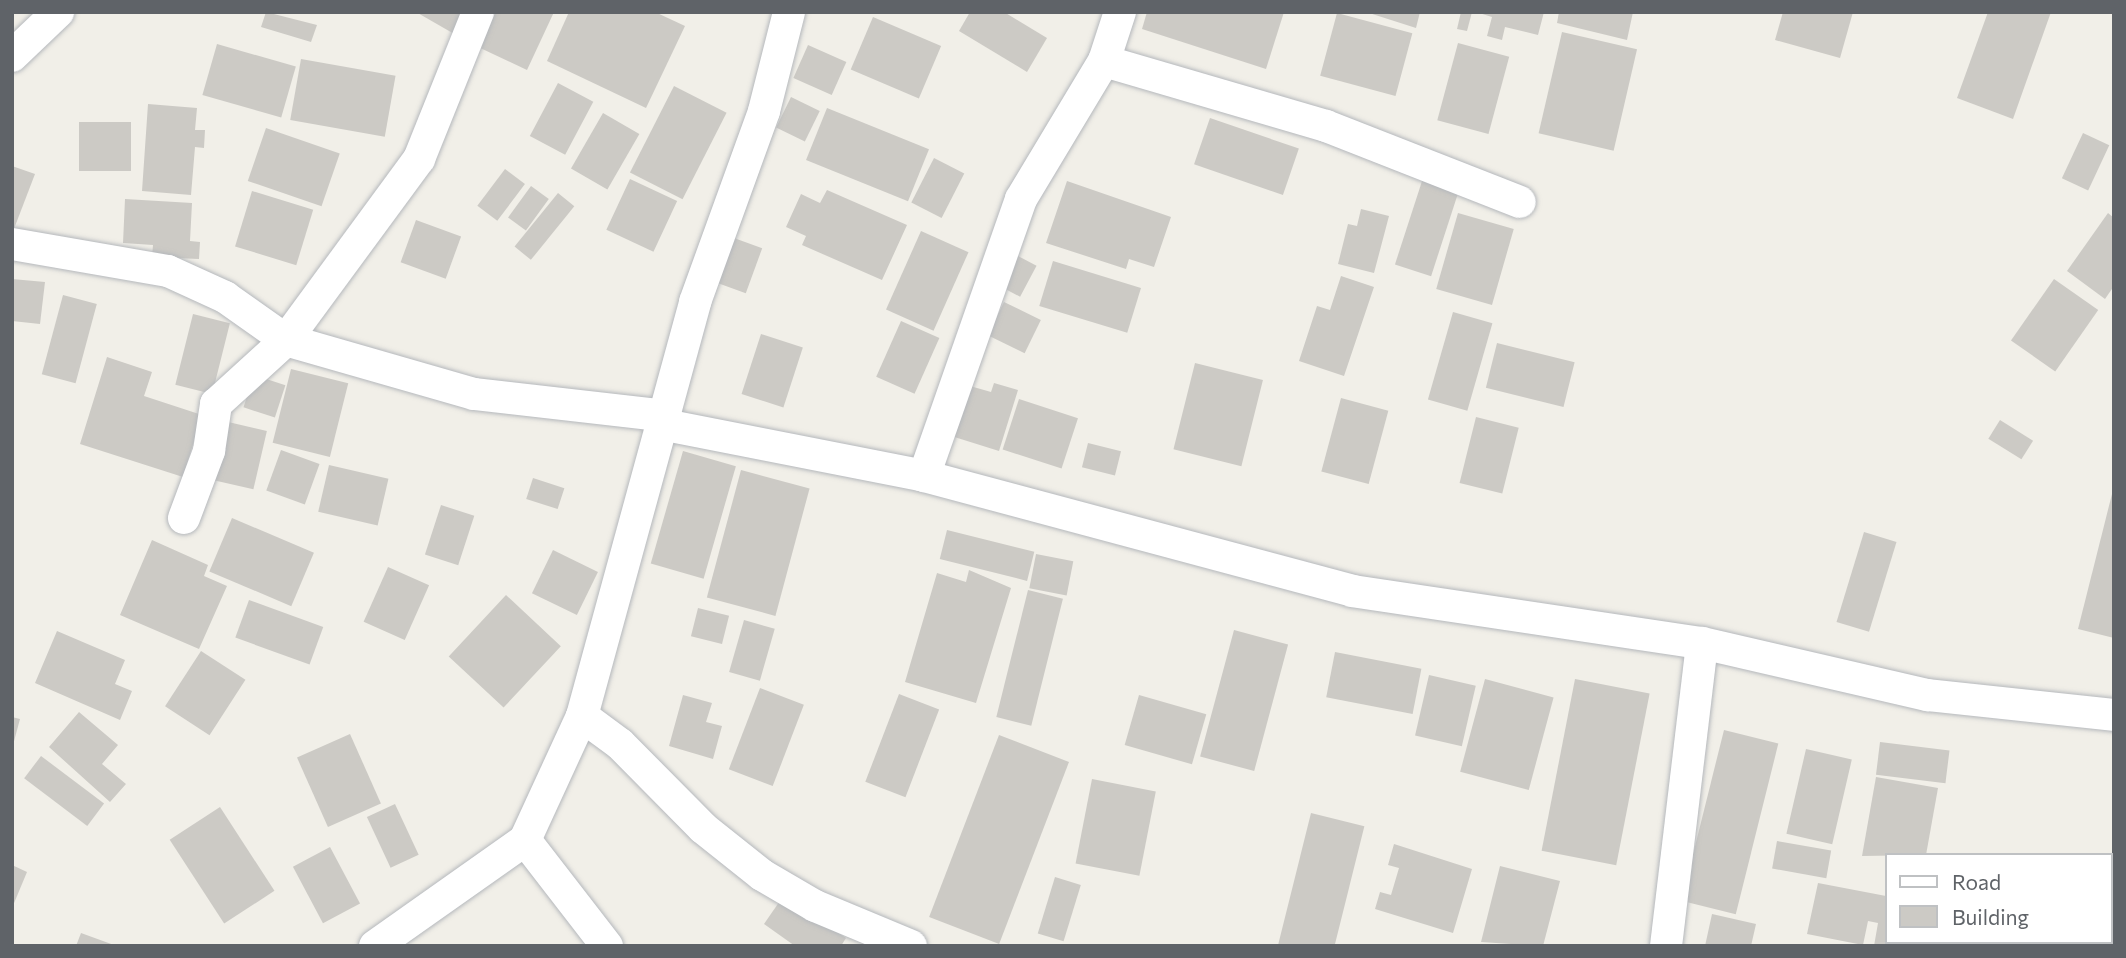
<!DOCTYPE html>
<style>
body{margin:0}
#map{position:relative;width:2126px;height:958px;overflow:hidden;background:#f1efe8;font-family:Commissioner,sans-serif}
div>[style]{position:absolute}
.building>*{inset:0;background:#cccac5;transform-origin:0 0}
.roads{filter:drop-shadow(0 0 2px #b5b8bc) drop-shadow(0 0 2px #b5b8bc)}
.minor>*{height:32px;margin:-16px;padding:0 16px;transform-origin:16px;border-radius:16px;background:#fff}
span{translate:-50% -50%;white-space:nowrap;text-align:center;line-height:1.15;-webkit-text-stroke:5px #fff;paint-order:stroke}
.frame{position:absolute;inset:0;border:14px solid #5f6368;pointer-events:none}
.legend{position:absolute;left:1885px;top:853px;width:228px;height:91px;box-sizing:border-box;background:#fff;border:2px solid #bfc1c3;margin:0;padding:9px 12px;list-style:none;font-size:21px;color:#5f6368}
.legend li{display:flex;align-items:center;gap:14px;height:35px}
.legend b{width:35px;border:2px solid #bfc1c3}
</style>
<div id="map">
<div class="building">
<div style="clip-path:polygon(266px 12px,317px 25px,311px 42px,261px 27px)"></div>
<div style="clip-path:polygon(416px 12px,466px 12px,456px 35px)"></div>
<div style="clip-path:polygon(492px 12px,554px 12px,527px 70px,476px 46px)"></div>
<div style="clip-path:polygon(569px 12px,655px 12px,685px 26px,646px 108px,547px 61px)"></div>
<div style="clip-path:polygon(970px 12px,1004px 12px,1047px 38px,1027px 72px,959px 31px)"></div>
<div style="clip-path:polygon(1147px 12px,1284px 12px,1266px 69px,1142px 29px)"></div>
<div style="clip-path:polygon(1366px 12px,1420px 12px,1416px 28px)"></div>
<div style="clip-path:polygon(1461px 12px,1472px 12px,1467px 31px,1457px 29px)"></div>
<div style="clip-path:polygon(1476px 12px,1544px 12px,1538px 35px,1505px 27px,1502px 40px,1487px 36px,1492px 17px)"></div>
<div style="clip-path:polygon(1559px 12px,1633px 12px,1627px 40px,1557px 23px)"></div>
<div style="clip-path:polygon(1783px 12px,1853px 12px,1840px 58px,1775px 40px)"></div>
<div style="clip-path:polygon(1988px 12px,2051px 12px,2013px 119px,1957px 98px)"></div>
<div style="left:1337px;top:13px;width:78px;height:65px;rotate:15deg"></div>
<div style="left:873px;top:17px;width:74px;height:57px;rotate:23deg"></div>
<div style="left:1562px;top:32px;width:77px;height:104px;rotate:13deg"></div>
<div style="left:1458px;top:43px;width:53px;height:80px;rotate:15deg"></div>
<div style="left:217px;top:44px;width:82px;height:53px;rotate:16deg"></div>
<div style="left:808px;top:45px;width:42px;height:36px;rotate:24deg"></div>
<div style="left:301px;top:59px;width:96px;height:62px;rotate:10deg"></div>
<div style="left:558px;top:83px;width:40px;height:60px;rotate:28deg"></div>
<div style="left:674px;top:86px;width:59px;height:97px;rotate:27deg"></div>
<div style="left:791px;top:97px;width:32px;height:34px;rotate:26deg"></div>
<div style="clip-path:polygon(148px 104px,197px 108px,195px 130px,205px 130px,204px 148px,195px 147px,191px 195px,142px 191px)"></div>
<div style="left:827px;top:108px;width:110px;height:56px;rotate:22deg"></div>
<div style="left:603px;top:113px;width:42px;height:64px;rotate:30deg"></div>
<div style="left:1210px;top:118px;width:94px;height:49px;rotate:19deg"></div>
<div style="left:79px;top:122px;width:52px;height:49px"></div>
<div style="left:266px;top:128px;width:78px;height:56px;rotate:19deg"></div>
<div style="left:2083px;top:133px;width:29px;height:50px;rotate:25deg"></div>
<div style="left:934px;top:158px;width:34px;height:50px;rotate:27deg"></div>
<div style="clip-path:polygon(12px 166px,35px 174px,12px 234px)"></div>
<div style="left:505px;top:169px;width:25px;height:46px;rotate:37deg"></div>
<div style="left:1424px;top:175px;width:38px;height:94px;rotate:18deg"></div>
<div style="left:630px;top:179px;width:52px;height:56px;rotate:25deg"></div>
<div style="clip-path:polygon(1067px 181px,1171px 217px,1154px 267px,1129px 259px,1126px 269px,1046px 243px)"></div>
<div style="left:531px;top:186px;width:22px;height:39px;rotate:36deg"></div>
<div style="clip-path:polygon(827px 190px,907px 225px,882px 280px,802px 245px,806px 236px,786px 227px,801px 194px,820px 203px)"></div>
<div style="left:252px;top:191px;width:64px;height:58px;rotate:17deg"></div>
<div style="left:558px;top:193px;width:21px;height:69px;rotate:39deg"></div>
<div style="clip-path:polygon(125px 199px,192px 203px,190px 241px,200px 242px,199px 259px,152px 257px,153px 245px,123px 243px)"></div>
<div style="clip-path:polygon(1361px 209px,1389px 216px,1374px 273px,1338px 264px,1348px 224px,1357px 226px)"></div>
<div style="left:1458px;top:213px;width:58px;height:79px;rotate:16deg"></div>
<div style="clip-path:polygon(2108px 213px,2114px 218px,2114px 286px,2105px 299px,2067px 271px)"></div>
<div style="left:416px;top:220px;width:48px;height:45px;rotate:20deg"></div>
<div style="left:921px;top:231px;width:52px;height:86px;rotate:24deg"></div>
<div style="left:734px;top:238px;width:30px;height:48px;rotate:20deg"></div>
<div style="left:1018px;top:256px;width:21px;height:35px;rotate:28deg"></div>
<div style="left:1053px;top:261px;width:92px;height:47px;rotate:17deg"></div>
<div style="clip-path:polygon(1341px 276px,1374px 287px,1344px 376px,1299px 361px,1317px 306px,1330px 310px)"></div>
<div style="clip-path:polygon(12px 279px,45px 282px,40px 324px,12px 321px)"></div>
<div style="left:2054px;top:279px;width:54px;height:75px;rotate:35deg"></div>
<div style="left:63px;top:295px;width:35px;height:82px;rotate:15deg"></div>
<div style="left:1004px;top:302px;width:41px;height:37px;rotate:26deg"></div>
<div style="left:1453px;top:312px;width:41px;height:91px;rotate:16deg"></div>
<div style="left:193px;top:314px;width:38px;height:73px;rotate:14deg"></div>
<div style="left:901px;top:321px;width:42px;height:61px;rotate:24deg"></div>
<div style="left:761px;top:334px;width:44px;height:63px;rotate:18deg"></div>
<div style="left:1497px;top:343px;width:80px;height:46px;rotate:14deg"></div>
<div style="clip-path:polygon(107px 357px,152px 372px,144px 396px,202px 415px,183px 477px,80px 444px)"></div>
<div style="left:1195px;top:363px;width:70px;height:89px;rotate:14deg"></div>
<div style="left:291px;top:369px;width:59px;height:76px;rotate:14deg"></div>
<div style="left:254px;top:375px;width:33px;height:34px;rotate:18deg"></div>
<div style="clip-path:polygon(994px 383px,1018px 390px,999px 451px,948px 435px,963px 384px,991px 392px)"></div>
<div style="left:1341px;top:398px;width:49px;height:76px;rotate:15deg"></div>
<div style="left:1019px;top:399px;width:62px;height:53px;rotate:18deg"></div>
<div style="left:1476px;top:417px;width:44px;height:68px;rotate:14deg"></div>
<div style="left:2000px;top:420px;width:39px;height:22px;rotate:32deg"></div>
<div style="left:224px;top:421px;width:44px;height:60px;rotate:13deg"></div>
<div style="left:1088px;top:443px;width:34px;height:25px;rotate:14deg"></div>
<div style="left:281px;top:450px;width:41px;height:43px;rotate:20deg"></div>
<div style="left:683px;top:451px;width:55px;height:117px;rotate:16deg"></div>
<div style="left:329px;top:465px;width:61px;height:48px;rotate:13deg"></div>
<div style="left:741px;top:470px;width:71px;height:132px;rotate:15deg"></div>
<div style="left:533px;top:478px;width:33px;height:22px;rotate:18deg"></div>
<div style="clip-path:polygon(2114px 486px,2114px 638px,2078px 629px)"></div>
<div style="left:441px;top:505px;width:35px;height:52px;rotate:18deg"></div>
<div style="left:232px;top:518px;width:89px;height:58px;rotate:23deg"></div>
<div style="left:947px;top:530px;width:90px;height:30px;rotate:14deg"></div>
<div style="left:1864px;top:532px;width:34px;height:94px;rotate:17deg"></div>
<div style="clip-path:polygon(152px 540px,208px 565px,204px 576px,227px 586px,199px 649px,120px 615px)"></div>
<div style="left:553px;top:550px;width:50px;height:48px;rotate:26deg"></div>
<div style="left:1036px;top:554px;width:38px;height:35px;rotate:11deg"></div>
<div style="left:388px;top:567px;width:45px;height:60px;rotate:24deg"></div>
<div style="clip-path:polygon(969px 570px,1011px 588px,976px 703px,905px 682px,937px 573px,966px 582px)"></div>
<div style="left:1028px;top:590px;width:36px;height:131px;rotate:14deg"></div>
<div style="left:506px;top:595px;width:75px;height:84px;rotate:43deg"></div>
<div style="left:249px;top:600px;width:79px;height:40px;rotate:20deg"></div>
<div style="left:698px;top:608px;width:32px;height:29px;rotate:14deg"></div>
<div style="left:744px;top:620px;width:32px;height:54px;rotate:16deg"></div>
<div style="left:1234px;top:630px;width:56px;height:131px;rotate:15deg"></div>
<div style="clip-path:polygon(57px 631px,125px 660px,115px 684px,132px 691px,120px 720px,35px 683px)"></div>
<div style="left:201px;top:651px;width:53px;height:66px;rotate:33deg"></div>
<div style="left:1335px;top:652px;width:88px;height:46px;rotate:11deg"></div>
<div style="left:1429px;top:675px;width:48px;height:62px;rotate:13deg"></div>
<div style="left:1485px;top:679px;width:71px;height:96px;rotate:15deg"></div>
<div style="left:1575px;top:679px;width:76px;height:175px;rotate:11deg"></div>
<div style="left:760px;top:688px;width:47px;height:87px;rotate:21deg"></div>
<div style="left:899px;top:694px;width:43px;height:94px;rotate:21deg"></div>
<div style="clip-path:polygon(683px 695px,712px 703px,706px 722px,722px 726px,713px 759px,669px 746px)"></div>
<div style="left:1139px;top:695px;width:70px;height:52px;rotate:16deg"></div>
<div style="clip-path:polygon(79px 712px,118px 745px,102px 764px,126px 784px,110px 802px,49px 747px)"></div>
<div style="clip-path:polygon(12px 717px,20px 719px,13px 745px,12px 745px)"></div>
<div style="left:1724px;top:730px;width:56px;height:176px;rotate:14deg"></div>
<div style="left:350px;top:734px;width:76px;height:58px;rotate:66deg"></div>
<div style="left:999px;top:735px;width:75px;height:195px;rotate:21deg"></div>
<div style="left:1880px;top:742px;width:70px;height:33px;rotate:7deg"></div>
<div style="left:1806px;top:749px;width:47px;height:87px;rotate:13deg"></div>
<div style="left:41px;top:756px;width:79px;height:28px;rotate:37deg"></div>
<div style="clip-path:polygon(1876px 777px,1938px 788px,1926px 855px,1862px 856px)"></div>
<div style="left:1092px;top:779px;width:65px;height:86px;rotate:11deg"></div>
<div style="left:395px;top:804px;width:56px;height:31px;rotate:65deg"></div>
<div style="left:220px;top:807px;width:100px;height:60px;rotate:57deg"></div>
<div style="left:1311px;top:813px;width:55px;height:137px;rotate:14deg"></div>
<div style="left:1777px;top:841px;width:55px;height:28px;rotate:10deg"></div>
<div style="clip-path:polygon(1394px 844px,1472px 869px,1453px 933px,1375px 909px,1380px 892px,1391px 895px,1399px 868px,1388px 865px)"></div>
<div style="left:330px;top:847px;width:64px;height:42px;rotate:62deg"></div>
<div style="clip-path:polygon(12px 865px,27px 872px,12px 908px)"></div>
<div style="clip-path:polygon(1500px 866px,1560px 881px,1543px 946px,1481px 942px)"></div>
<div style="left:1055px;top:877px;width:27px;height:59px;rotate:17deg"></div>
<div style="clip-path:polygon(1818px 883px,1886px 896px,1886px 942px,1907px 946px,1874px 946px,1878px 923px,1868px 921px,1863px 945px,1807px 934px)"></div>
<div style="clip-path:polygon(784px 895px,846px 938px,841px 946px,795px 946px,764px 924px)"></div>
<div style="clip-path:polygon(1712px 914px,1756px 924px,1751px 946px,1705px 946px)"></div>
<div style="clip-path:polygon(81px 933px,114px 945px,114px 946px,76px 946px)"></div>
</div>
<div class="roads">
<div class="minor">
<div style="left:12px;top:56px;width:64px;rotate:-43.7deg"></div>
<div style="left:1104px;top:61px;width:231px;rotate:16.3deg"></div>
<div style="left:1326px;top:126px;width:208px;rotate:21.4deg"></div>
<div style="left:12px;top:244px;width:158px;rotate:9.8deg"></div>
<div style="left:168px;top:271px;width:63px;rotate:24.5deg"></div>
<div style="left:225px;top:297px;width:75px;rotate:35.2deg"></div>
<div style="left:286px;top:340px;width:196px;rotate:16deg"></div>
<div style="left:474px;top:394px;width:193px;rotate:6.5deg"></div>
<div style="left:665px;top:425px;width:264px;rotate:11.1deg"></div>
<div style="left:924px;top:476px;width:443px;rotate:15deg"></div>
<div style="left:1352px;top:591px;width:354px;rotate:8.5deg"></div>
<div style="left:1702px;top:643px;width:232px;rotate:13deg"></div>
<div style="left:1928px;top:695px;width:187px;rotate:6.1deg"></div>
<div style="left:924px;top:476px;width:293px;rotate:-70.7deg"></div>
<div style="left:1021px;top:199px;width:161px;rotate:-59deg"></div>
<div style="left:1104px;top:61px;width:52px;rotate:-71.9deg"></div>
<div style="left:184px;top:518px;width:72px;rotate:-69.5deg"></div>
<div style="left:209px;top:451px;width:48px;rotate:-81.5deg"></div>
<div style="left:216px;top:404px;width:95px;rotate:-42.4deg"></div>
<div style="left:286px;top:340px;width:225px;rotate:-53.7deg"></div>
<div style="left:419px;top:159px;width:158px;rotate:-68.1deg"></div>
<div style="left:582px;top:716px;width:47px;rotate:36.4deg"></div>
<div style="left:620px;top:744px;width:118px;rotate:45.3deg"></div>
<div style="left:703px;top:828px;width:75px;rotate:38.5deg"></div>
<div style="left:762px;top:875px;width:61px;rotate:30.3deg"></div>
<div style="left:815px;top:906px;width:104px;rotate:22.6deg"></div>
<div style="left:525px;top:840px;width:134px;rotate:52.3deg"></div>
<div style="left:375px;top:946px;width:184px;rotate:-35.2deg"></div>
<div style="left:525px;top:840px;width:136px;rotate:-65.3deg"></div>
<div style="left:582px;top:716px;width:429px;rotate:-74.7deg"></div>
<div style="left:695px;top:302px;width:203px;rotate:-70.1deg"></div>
<div style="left:764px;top:111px;width:102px;rotate:-75.8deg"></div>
<div style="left:1666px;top:946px;width:305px;rotate:-83.2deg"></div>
</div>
</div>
<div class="frame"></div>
<ul class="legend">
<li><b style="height:9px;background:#fff"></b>Road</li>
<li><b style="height:19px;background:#cccac5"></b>Building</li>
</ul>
</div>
